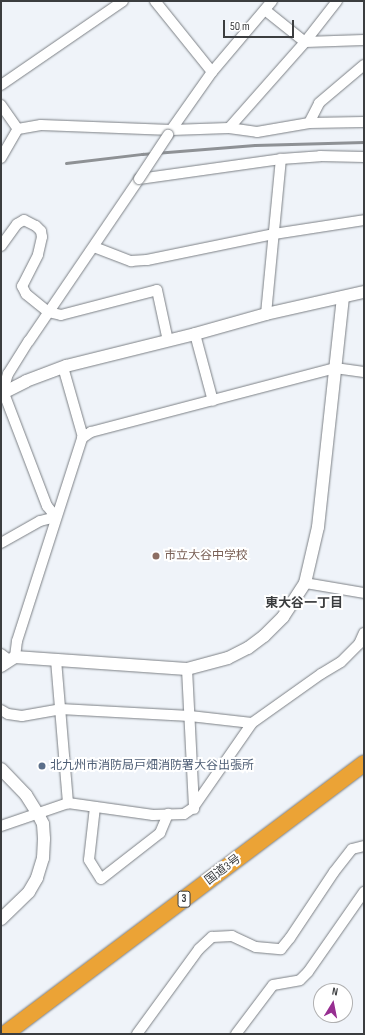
<!DOCTYPE html>
<meta charset="utf-8">
<style>
body{margin:0}
#map{position:relative;width:365px;height:1035px;overflow:hidden;background:#eff3f9;font-family:"Sofia Sans Condensed","Noto Sans JP",sans-serif}
div>[style]{position:absolute}
.roads{filter:drop-shadow(0 0 1px #7c8085) drop-shadow(0 0 1px #7c8085)}
.minor>*{height:10px;margin:-5px;padding:0 5px;transform-origin:5px;border-radius:5px;background:#fff}
.tertiary>*{height:12px;margin:-6px;padding:0 6px;transform-origin:6px;border-radius:6px;background:#fff}
.trunk>*{height:16px;margin:-8px;padding:0 8px;transform-origin:8px;border-radius:8px;background:#eba336}
.rail>*{height:3px;margin:-1.5px;padding:0 1.5px;transform-origin:1.5px;border-radius:1.5px;background:#8e9195}
.bridges{filter:drop-shadow(0 0 1px #7c8085) drop-shadow(0 0 1px #7c8085)}
.minor-bridge>*{height:10px;margin:-5px;padding:0 5px;transform-origin:5px;border-radius:5px;background:#fff}
.dots>*{width:11px;height:11px;translate:-50% -50%;box-sizing:border-box;border:2px solid #fff;border-radius:50%}
span{translate:-50% -50%;white-space:nowrap;text-align:center;line-height:1.15;-webkit-text-stroke:4px #fff;paint-order:stroke}
.shield-label span{padding:1px 3px;background:#fff;border:1px solid;border-radius:3px;-webkit-text-stroke-width:0}
.shield-label{font-size:11px;color:#3b3d3f;font-weight:700}
.education-label{font-size:12px;color:#785e54}
.left{translate:0 -50%;text-align:left}
.service-label{font-size:12px;color:#4e5e75}
.street-label{font-size:12px;color:#3b3d3f}
.neighbourhood-label{font-size:13px;color:#3b3d3f;font-weight:700}
.frame{position:absolute;inset:0;border:2px solid #3b3d3f;pointer-events:none}
.north{position:absolute;left:313px;top:983px;width:40px;height:40px;box-sizing:border-box;background:#fff;border:1px solid #b1b1b2;border-radius:50%;rotate:10deg;font-size:11px;font-weight:700;line-height:16px;text-align:center;color:#3b3d3f}
.north::after{content:'';display:block;margin:auto;width:14px;height:18px;background:#972e91;clip-path:polygon(50% 0,100% 100%,50% 72%,0 100%)}
.scale{position:absolute;left:223px;top:20px;width:71px;height:18px;box-sizing:border-box;border:2px solid #3b3d3f;border-top:0;padding-left:5px;font-size:12px;line-height:14px;white-space:nowrap;color:#3b3d3f;-webkit-text-stroke:3px #fff;paint-order:stroke}
</style>
<div id="map">
<div class="roads">
<div class="minor">
<div style="left:155px;top:1px;width:91px;rotate:51.2deg"></div>
<div style="left:265px;top:10px;width:51px;rotate:38.7deg"></div>
<div style="left:305px;top:42px;width:59px;rotate:-1.9deg"></div>
<div style="left:1px;top:85px;width:148px;rotate:-34.5deg"></div>
<div style="left:1px;top:105px;width:29px;rotate:55deg"></div>
<div style="left:309px;top:123px;width:22px;rotate:-63deg"></div>
<div style="left:319px;top:103px;width:59px;rotate:-40.2deg"></div>
<div style="left:229px;top:128px;width:115px;rotate:-48.5deg"></div>
<div style="left:305px;top:42px;width:52px;rotate:-52deg"></div>
<div style="left:18px;top:129px;width:23px;rotate:-10deg"></div>
<div style="left:41px;top:125px;width:130px;rotate:2.2deg"></div>
<div style="left:171px;top:130px;width:58px;rotate:-2deg"></div>
<div style="left:229px;top:128px;width:28px;rotate:8deg"></div>
<div style="left:257px;top:132px;width:53px;rotate:-9.8deg"></div>
<div style="left:309px;top:123px;width:55px;rotate:-1deg"></div>
<div style="left:169px;top:133px;width:75px;rotate:-54.8deg"></div>
<div style="left:212px;top:72px;width:93px;rotate:-49.8deg"></div>
<div style="left:1px;top:158px;width:34px;rotate:-60deg"></div>
<div style="left:1px;top:246px;width:27px;rotate:-54deg"></div>
<div style="left:17px;top:224px;width:8px;rotate:-30deg"></div>
<div style="left:24px;top:220px;width:13px;rotate:27deg"></div>
<div style="left:36px;top:226px;width:7px;rotate:45deg"></div>
<div style="left:41px;top:231px;width:6px;rotate:81deg"></div>
<div style="left:42px;top:237px;width:18px;rotate:103deg"></div>
<div style="left:38px;top:255px;width:35px;rotate:117deg"></div>
<div style="left:22px;top:286px;width:9px;rotate:63deg"></div>
<div style="left:26px;top:294px;width:28px;rotate:39deg"></div>
<div style="left:48px;top:312px;width:13px;rotate:13deg"></div>
<div style="left:61px;top:315px;width:99px;rotate:-14.6deg"></div>
<div style="left:157px;top:290px;width:52px;rotate:77.8deg"></div>
<div style="left:94px;top:247px;width:40px;rotate:21deg"></div>
<div style="left:131px;top:261px;width:16px;rotate:-4deg"></div>
<div style="left:147px;top:260px;width:130px;rotate:-11.6deg"></div>
<div style="left:274px;top:234px;width:91px;rotate:-8.8deg"></div>
<div style="left:266px;top:314px;width:156px;rotate:-84.5deg"></div>
<div style="left:195px;top:334px;width:69px;rotate:75deg"></div>
<div style="left:63px;top:367px;width:73px;rotate:74.1deg"></div>
<div style="left:56px;top:517px;width:14px;rotate:-129deg"></div>
<div style="left:47px;top:506px;width:123px;rotate:-110.9deg"></div>
<div style="left:3px;top:391px;width:18px;rotate:-74deg"></div>
<div style="left:8px;top:374px;width:39px;rotate:-58deg"></div>
<div style="left:29px;top:341px;width:196px;rotate:-55.8deg"></div>
<div style="left:139px;top:179px;width:143px;rotate:-8deg"></div>
<div style="left:281px;top:159px;width:39px;rotate:-4deg"></div>
<div style="left:320px;top:156px;width:44px;rotate:1.3deg"></div>
<div style="left:1px;top:543px;width:45px;rotate:-29.4deg"></div>
<div style="left:40px;top:521px;width:16px;rotate:-14deg"></div>
<div style="left:305px;top:583px;width:60px;rotate:9.6deg"></div>
<div style="left:1px;top:654px;width:10px;rotate:37deg"></div>
<div style="left:15px;top:657px;width:16px;rotate:-83deg"></div>
<div style="left:17px;top:641px;width:213px;rotate:-72.2deg"></div>
<div style="left:82px;top:438px;width:11px;rotate:-34deg"></div>
<div style="left:91px;top:432px;width:252px;rotate:-14.7deg"></div>
<div style="left:335px;top:368px;width:29px;rotate:8deg"></div>
<div style="left:56px;top:660px;width:144px;rotate:85.2deg"></div>
<div style="left:187px;top:669px;width:140px;rotate:87.1deg"></div>
<div style="left:1px;top:710px;width:8px;rotate:30deg"></div>
<div style="left:8px;top:714px;width:14px;rotate:8deg"></div>
<div style="left:22px;top:716px;width:39px;rotate:-10deg"></div>
<div style="left:60px;top:709px;width:130px;rotate:3.1deg"></div>
<div style="left:190px;top:716px;width:62px;rotate:6.4deg"></div>
<div style="left:95px;top:807px;width:53px;rotate:96.5deg"></div>
<div style="left:89px;top:860px;width:22px;rotate:58deg"></div>
<div style="left:101px;top:879px;width:75px;rotate:-37.9deg"></div>
<div style="left:160px;top:833px;width:21px;rotate:-67deg"></div>
<div style="left:1px;top:826px;width:71px;rotate:-18.9deg"></div>
<div style="left:68px;top:803px;width:86px;rotate:8deg"></div>
<div style="left:153px;top:815px;width:31px;rotate:-2deg"></div>
<div style="left:184px;top:814px;width:11px;rotate:-34deg"></div>
<div style="left:193px;top:808px;width:103px;rotate:-55.2deg"></div>
<div style="left:252px;top:723px;width:85px;rotate:-35.4deg"></div>
<div style="left:321px;top:674px;width:23px;rotate:-31deg"></div>
<div style="left:341px;top:662px;width:25px;rotate:-45deg"></div>
<div style="left:359px;top:644px;width:12px;rotate:-66deg"></div>
<div style="left:137px;top:1034px;width:105px;rotate:-53.9deg"></div>
<div style="left:199px;top:949px;width:18px;rotate:-43deg"></div>
<div style="left:212px;top:937px;width:20px;rotate:-3deg"></div>
<div style="left:232px;top:936px;width:26px;rotate:25deg"></div>
<div style="left:256px;top:947px;width:25px;rotate:5deg"></div>
<div style="left:281px;top:949px;width:14px;rotate:-51deg"></div>
<div style="left:290px;top:938px;width:79px;rotate:-56.3deg"></div>
<div style="left:334px;top:872px;width:29px;rotate:-52deg"></div>
<div style="left:352px;top:849px;width:12px;rotate:-14deg"></div>
<div style="left:236px;top:1034px;width:61px;rotate:-52.9deg"></div>
<div style="left:273px;top:985px;width:27px;rotate:-10deg"></div>
<div style="left:300px;top:980px;width:11px;rotate:-45deg"></div>
<div style="left:308px;top:972px;width:98px;rotate:-55deg"></div>
</div>
<div class="tertiary">
<div style="left:1px;top:394px;width:28px;rotate:-27deg"></div>
<div style="left:26px;top:381px;width:43px;rotate:-20.6deg"></div>
<div style="left:66px;top:366px;width:133px;rotate:-13.9deg"></div>
<div style="left:195px;top:334px;width:74px;rotate:-15.7deg"></div>
<div style="left:266px;top:314px;width:100px;rotate:-12.7deg"></div>
<div style="left:1px;top:666px;width:17px;rotate:-33deg"></div>
<div style="left:15px;top:657px;width:172px;rotate:4deg"></div>
<div style="left:187px;top:669px;width:42px;rotate:-15deg"></div>
<div style="left:228px;top:658px;width:22px;rotate:-27deg"></div>
<div style="left:248px;top:648px;width:20px;rotate:-37deg"></div>
<div style="left:264px;top:636px;width:27px;rotate:-45deg"></div>
<div style="left:283px;top:617px;width:40px;rotate:-57.1deg"></div>
<div style="left:305px;top:583px;width:57px;rotate:-76.9deg"></div>
<div style="left:318px;top:527px;width:231px;rotate:-83.8deg"></div>
<div style="left:1px;top:769px;width:36px;rotate:46deg"></div>
<div style="left:26px;top:795px;width:22px;rotate:58deg"></div>
<div style="left:38px;top:814px;width:11px;rotate:63deg"></div>
<div style="left:43px;top:824px;width:15px;rotate:86deg"></div>
<div style="left:44px;top:839px;width:19px;rotate:93deg"></div>
<div style="left:43px;top:858px;width:21px;rotate:107deg"></div>
<div style="left:37px;top:878px;width:16px;rotate:120deg"></div>
<div style="left:29px;top:892px;width:39px;rotate:136deg"></div>
</div>
<div class="trunk">
<div style="left:5px;top:1034px;width:450px;rotate:-37deg"></div>
</div>
</div>
<div class="rail">
<div style="left:66px;top:163px;width:77px;rotate:-6.8deg"></div>
<div style="left:142px;top:154px;width:113px;rotate:-4.6deg"></div>
<div style="left:255px;top:145px;width:109px;rotate:-1.6deg"></div>
</div>
<div class="bridges">
<div class="minor-bridge">
<div style="left:139px;top:179px;width:53px;rotate:-56.6deg"></div>
</div>
</div>
<div class="dots">
<div style="left:156px;top:556px;background:#8d6e63"></div>
<div style="left:42px;top:766px;background:#5c6f8a"></div>
</div>
<div class="shield-label">
<span style="left:184px;top:899px">3</span>
</div>
<div class="education-label">
<span class="left" style="left:164px;top:556px">市立大谷中学校</span>
</div>
<div class="service-label">
<span class="left" style="left:50px;top:766px">北九州市消防局戸畑消防署大谷出張所</span>
</div>
<div class="street-label">
<span style="left:223px;top:870px;rotate:-37deg">国道3号</span>
</div>
<div class="neighbourhood-label">
<span style="left:304px;top:603px">東大谷一丁目</span>
</div>
<div class="frame"></div>
<div class="north">N</div>
<div class="scale">50 m</div>
</div>
